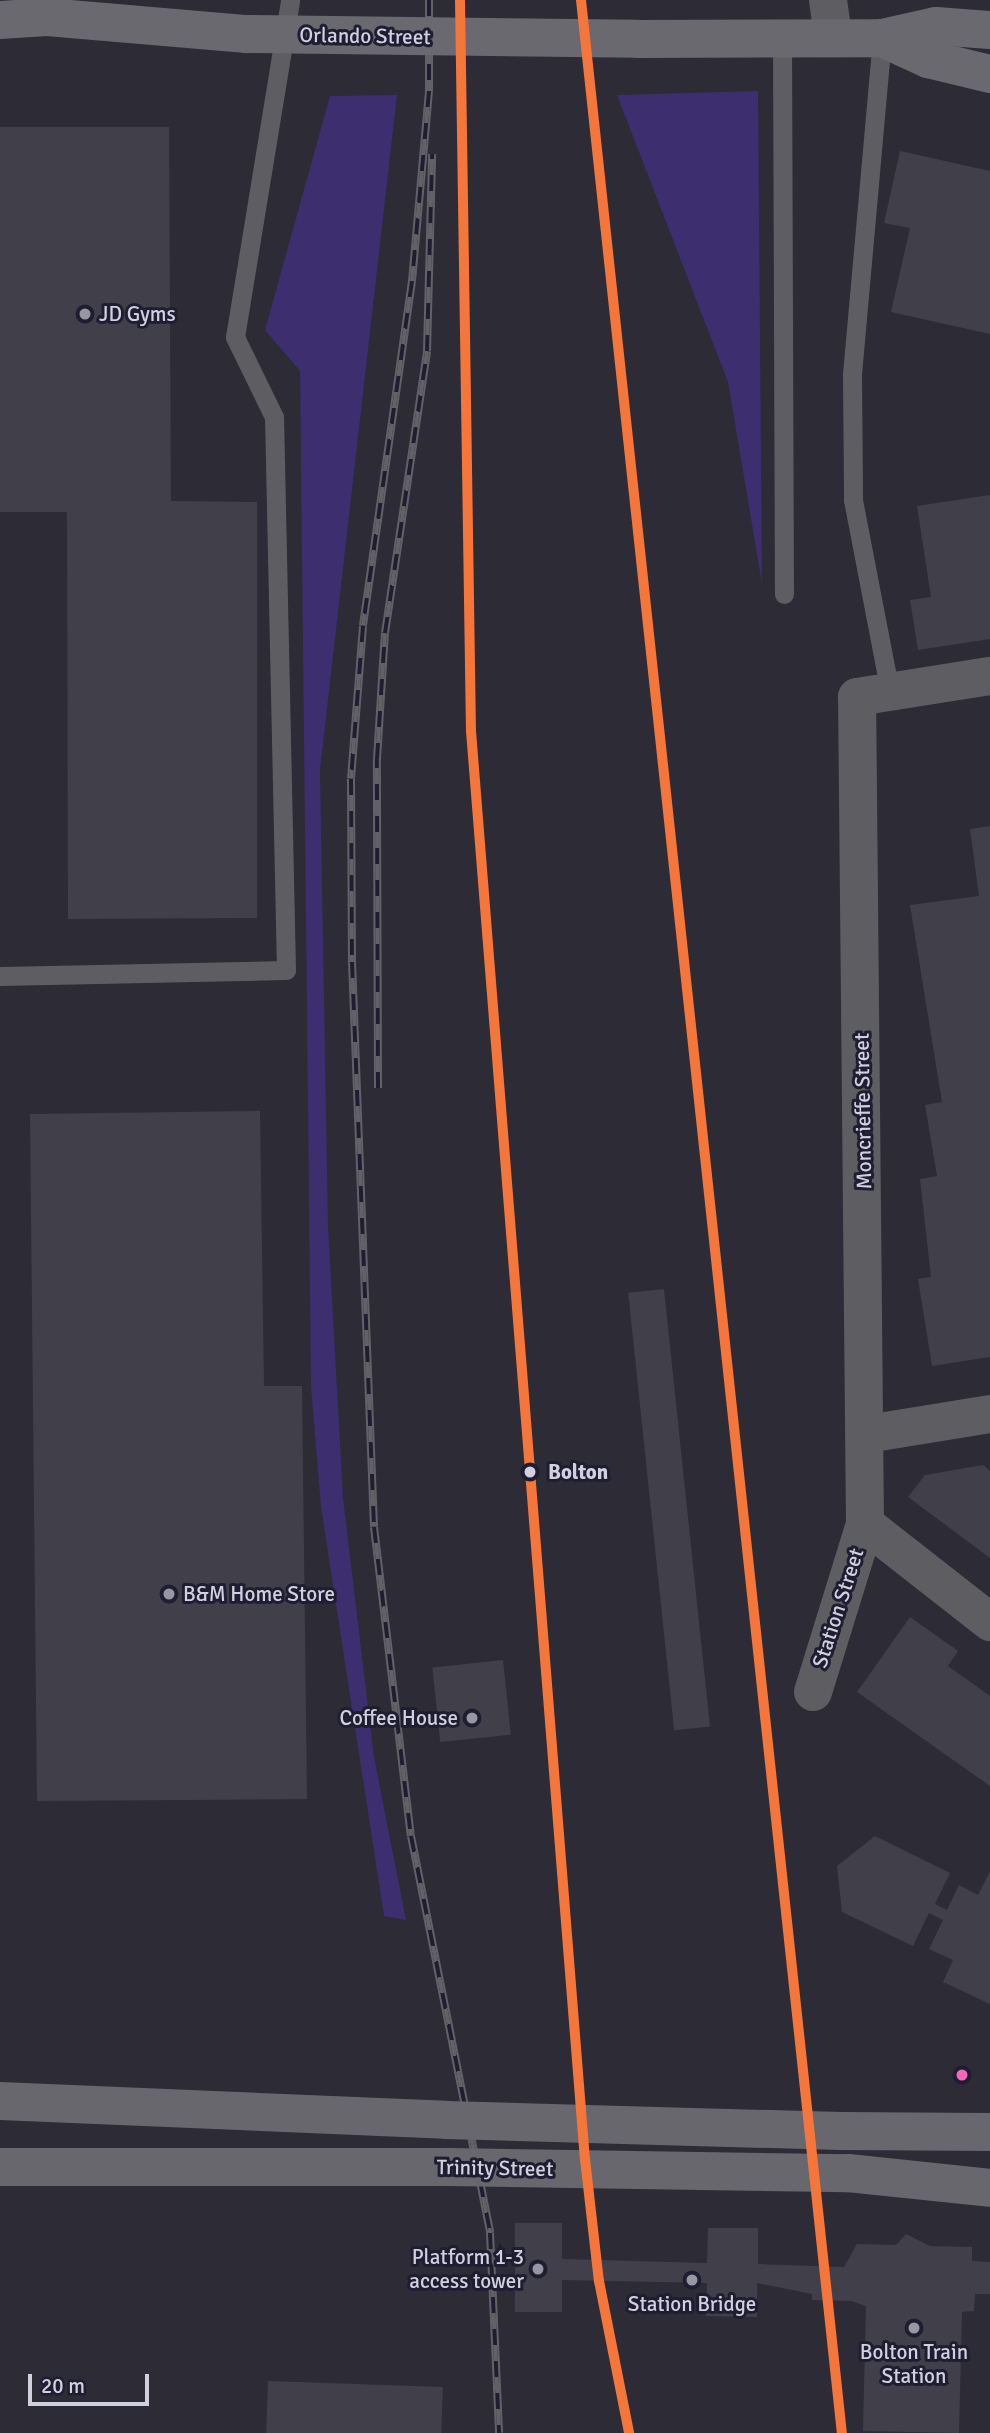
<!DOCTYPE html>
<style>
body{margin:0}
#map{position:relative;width:990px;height:2433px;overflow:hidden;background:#2c2b36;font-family:Signika,sans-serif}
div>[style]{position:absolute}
.green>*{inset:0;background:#3c2e6f}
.building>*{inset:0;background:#41404a;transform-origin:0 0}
.lane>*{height:19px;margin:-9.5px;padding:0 9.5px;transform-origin:9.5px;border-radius:9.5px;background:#5e5e62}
.street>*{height:38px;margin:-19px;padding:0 19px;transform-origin:19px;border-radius:19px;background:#5e5e62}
.secondary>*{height:38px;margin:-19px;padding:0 19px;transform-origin:19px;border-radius:19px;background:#6a696f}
.primary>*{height:38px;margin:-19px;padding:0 19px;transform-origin:19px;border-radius:19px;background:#68676e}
.rail>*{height:8px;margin-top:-4px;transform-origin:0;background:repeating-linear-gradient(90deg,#1f1d31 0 16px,#626167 0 32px);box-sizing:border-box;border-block:2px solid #626167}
.secondary-bridge>*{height:38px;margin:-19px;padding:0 19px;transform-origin:19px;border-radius:19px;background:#6a696f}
.primary-bridge>*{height:38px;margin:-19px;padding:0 19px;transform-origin:19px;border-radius:19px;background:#68676e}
.rail-1>*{height:10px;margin:-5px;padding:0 5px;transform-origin:5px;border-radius:5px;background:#f5763a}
.dots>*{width:19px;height:19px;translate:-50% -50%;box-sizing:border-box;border:4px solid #1f1d31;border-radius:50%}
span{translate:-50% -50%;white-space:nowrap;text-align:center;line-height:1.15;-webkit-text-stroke:6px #1f1d31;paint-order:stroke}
.street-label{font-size:21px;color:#d1d0de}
.poi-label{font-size:21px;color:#d1d0de}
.left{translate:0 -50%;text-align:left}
.right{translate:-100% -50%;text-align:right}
.stop-label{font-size:21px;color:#d1d0de;font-weight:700}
.scale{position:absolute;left:28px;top:2374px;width:121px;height:32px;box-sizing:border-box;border:4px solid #d1d0de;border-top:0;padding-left:9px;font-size:21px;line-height:24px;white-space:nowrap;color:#d1d0de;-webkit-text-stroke:5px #1f1d31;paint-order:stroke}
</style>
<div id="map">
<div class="green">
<div style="clip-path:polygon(758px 91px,762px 584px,728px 382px,617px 95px)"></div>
<div style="clip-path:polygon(397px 95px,320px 770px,328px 1226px,343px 1498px,374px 1757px,406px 1920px,384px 1916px,321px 1507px,311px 1387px,300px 371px,265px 330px,330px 96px)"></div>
</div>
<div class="building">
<div style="clip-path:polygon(0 127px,169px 127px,171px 501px,257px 502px,257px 918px,68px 919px,67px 512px,0 512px)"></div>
<div style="clip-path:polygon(900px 151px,990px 171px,990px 334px,891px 312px,910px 228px,884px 223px)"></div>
<div style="clip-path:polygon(990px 495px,990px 639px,918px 650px,910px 600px,931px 597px,917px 506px)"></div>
<div style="clip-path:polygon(990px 826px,990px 1357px,932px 1366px,918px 1279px,931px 1277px,920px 1179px,937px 1176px,925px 1105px,942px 1102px,910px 905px,979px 896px,970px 829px)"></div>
<div style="clip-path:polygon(260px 1111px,264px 1386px,302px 1386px,307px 1799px,37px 1801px,30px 1114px)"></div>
<div style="left:664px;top:1289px;width:440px;height:36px;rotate:84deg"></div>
<div style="clip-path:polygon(983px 1465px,990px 1471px,990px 1558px,908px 1497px,925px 1475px)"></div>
<div style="clip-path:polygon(910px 1617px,958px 1651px,948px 1666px,990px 1696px,990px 1786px,857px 1692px)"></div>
<div style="left:503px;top:1660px;width:75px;height:71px;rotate:84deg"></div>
<div style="clip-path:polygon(875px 1836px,950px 1873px,935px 1904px,947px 1910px,959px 1885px,978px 1895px,990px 1871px,990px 2004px,943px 1982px,953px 1960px,929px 1949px,943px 1920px,929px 1913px,913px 1946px,842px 1912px,837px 1866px)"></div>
<div style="clip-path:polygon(515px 2223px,562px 2223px,562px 2259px,707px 2263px,708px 2228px,758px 2228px,758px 2264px,844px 2267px,857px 2244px,896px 2245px,906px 2234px,930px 2246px,972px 2247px,972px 2261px,990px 2262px,990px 2294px,975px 2294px,974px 2311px,962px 2312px,959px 2433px,863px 2431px,866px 2306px,851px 2301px,812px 2300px,812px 2294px,757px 2283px,757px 2317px,706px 2316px,707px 2283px,562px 2280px,562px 2312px,515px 2312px)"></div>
<div style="left:268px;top:2381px;width:175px;height:52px;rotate:2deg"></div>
</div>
<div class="lane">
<div style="left:782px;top:35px;width:559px;rotate:89.8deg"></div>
<div style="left:882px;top:38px;width:338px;rotate:95.1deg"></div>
<div style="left:852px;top:375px;width:125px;rotate:89.5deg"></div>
<div style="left:853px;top:500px;width:196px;rotate:79.1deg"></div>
<div style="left:0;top:976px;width:286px;rotate:-1.2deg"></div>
<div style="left:286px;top:970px;width:553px;rotate:-91.24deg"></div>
<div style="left:274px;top:417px;width:89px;rotate:-116deg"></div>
<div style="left:235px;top:337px;width:341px;rotate:-80.7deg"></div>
</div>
<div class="street">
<div style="left:828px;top:0;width:36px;rotate:82deg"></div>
<div style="left:867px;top:1434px;width:125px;rotate:-9.2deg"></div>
<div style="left:865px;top:1524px;width:159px;rotate:38.1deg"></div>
<div style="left:813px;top:1692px;width:176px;rotate:-72.8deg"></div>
<div style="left:865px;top:1524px;width:827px;rotate:-90.55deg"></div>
<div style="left:857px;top:697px;width:135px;rotate:-9deg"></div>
</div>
<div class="secondary">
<div style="left:0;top:20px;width:47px;rotate:-3.7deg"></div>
<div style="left:47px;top:17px;width:201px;rotate:4.9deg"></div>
<div style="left:882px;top:38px;width:51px;rotate:24.5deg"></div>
<div style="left:928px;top:59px;width:64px;rotate:13.6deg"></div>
<div style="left:638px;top:39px;width:244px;rotate:-0.2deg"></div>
<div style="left:882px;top:38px;width:55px;rotate:-12.5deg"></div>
<div style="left:936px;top:26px;width:54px;rotate:4.2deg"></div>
</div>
<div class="primary">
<div style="left:0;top:2101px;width:446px;rotate:2.4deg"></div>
<div style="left:841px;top:2131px;width:149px;rotate:0.4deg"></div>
<div style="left:0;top:2167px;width:449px"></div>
<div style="left:848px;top:2173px;width:143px;rotate:6deg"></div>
</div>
<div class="rail">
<div style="left:429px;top:0;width:91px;rotate:90deg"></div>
<div style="left:429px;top:91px;width:191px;rotate:95.1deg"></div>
<div style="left:412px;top:281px;width:348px;rotate:98.1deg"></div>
<div style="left:363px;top:626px;width:153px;rotate:94.5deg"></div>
<div style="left:351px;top:779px;width:183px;rotate:89.7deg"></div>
<div style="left:352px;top:962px;width:565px;rotate:87.77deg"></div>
<div style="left:374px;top:1527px;width:311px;rotate:83.2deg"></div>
<div style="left:411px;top:1836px;width:405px;rotate:78.7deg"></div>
<div style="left:490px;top:2233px;width:200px;rotate:87.4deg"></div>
<div style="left:378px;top:1088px;width:329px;rotate:-90.2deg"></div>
<div style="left:377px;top:759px;width:126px;rotate:-86.4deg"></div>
<div style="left:385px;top:633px;width:285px;rotate:-81.5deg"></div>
<div style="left:427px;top:351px;width:197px;rotate:-88.5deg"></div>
</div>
<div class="secondary-bridge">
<div style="left:247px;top:34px;width:391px;rotate:0.7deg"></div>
</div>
<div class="primary-bridge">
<div style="left:446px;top:2120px;width:395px;rotate:1.6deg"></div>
<div style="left:449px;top:2167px;width:399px;rotate:0.9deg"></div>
</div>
<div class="rail-1">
<div style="left:460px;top:0;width:731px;rotate:89.14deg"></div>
<div style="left:471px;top:731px;width:1433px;rotate:85.44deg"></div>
<div style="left:585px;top:2159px;width:123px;rotate:83.5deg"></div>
<div style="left:599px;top:2281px;width:155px;rotate:78.8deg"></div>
<div style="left:581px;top:0;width:2447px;rotate:83.88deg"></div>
</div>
<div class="dots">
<div style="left:85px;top:314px;background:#9796a3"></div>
<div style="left:530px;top:1472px;background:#d1d0de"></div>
<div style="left:169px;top:1594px;background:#9796a3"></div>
<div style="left:472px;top:1718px;background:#9796a3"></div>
<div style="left:962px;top:2075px;background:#fa66b7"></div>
<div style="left:538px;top:2269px;background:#9796a3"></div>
<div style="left:692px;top:2280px;background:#9796a3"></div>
<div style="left:914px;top:2328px;background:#9796a3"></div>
</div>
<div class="street-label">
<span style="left:365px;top:36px;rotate:1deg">Orlando Street</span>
<span style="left:863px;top:1111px;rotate:-91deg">Moncrieffe Street</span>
<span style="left:838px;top:1608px;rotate:-72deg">Station Street</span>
<span style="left:495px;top:2168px;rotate:1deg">Trinity Street</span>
</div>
<div class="poi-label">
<span class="left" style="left:99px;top:314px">JD Gyms</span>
<span class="left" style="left:183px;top:1594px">B&amp;M Home Store</span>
<span class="right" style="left:458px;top:1718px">Coffee House</span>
<span class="right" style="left:524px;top:2269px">Platform 1-3<br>access tower</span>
<span style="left:692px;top:2304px">Station Bridge</span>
<span style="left:914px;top:2364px">Bolton Train<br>Station</span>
</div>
<div class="stop-label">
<span class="left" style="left:548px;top:1472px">Bolton</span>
</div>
<div class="scale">20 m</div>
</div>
